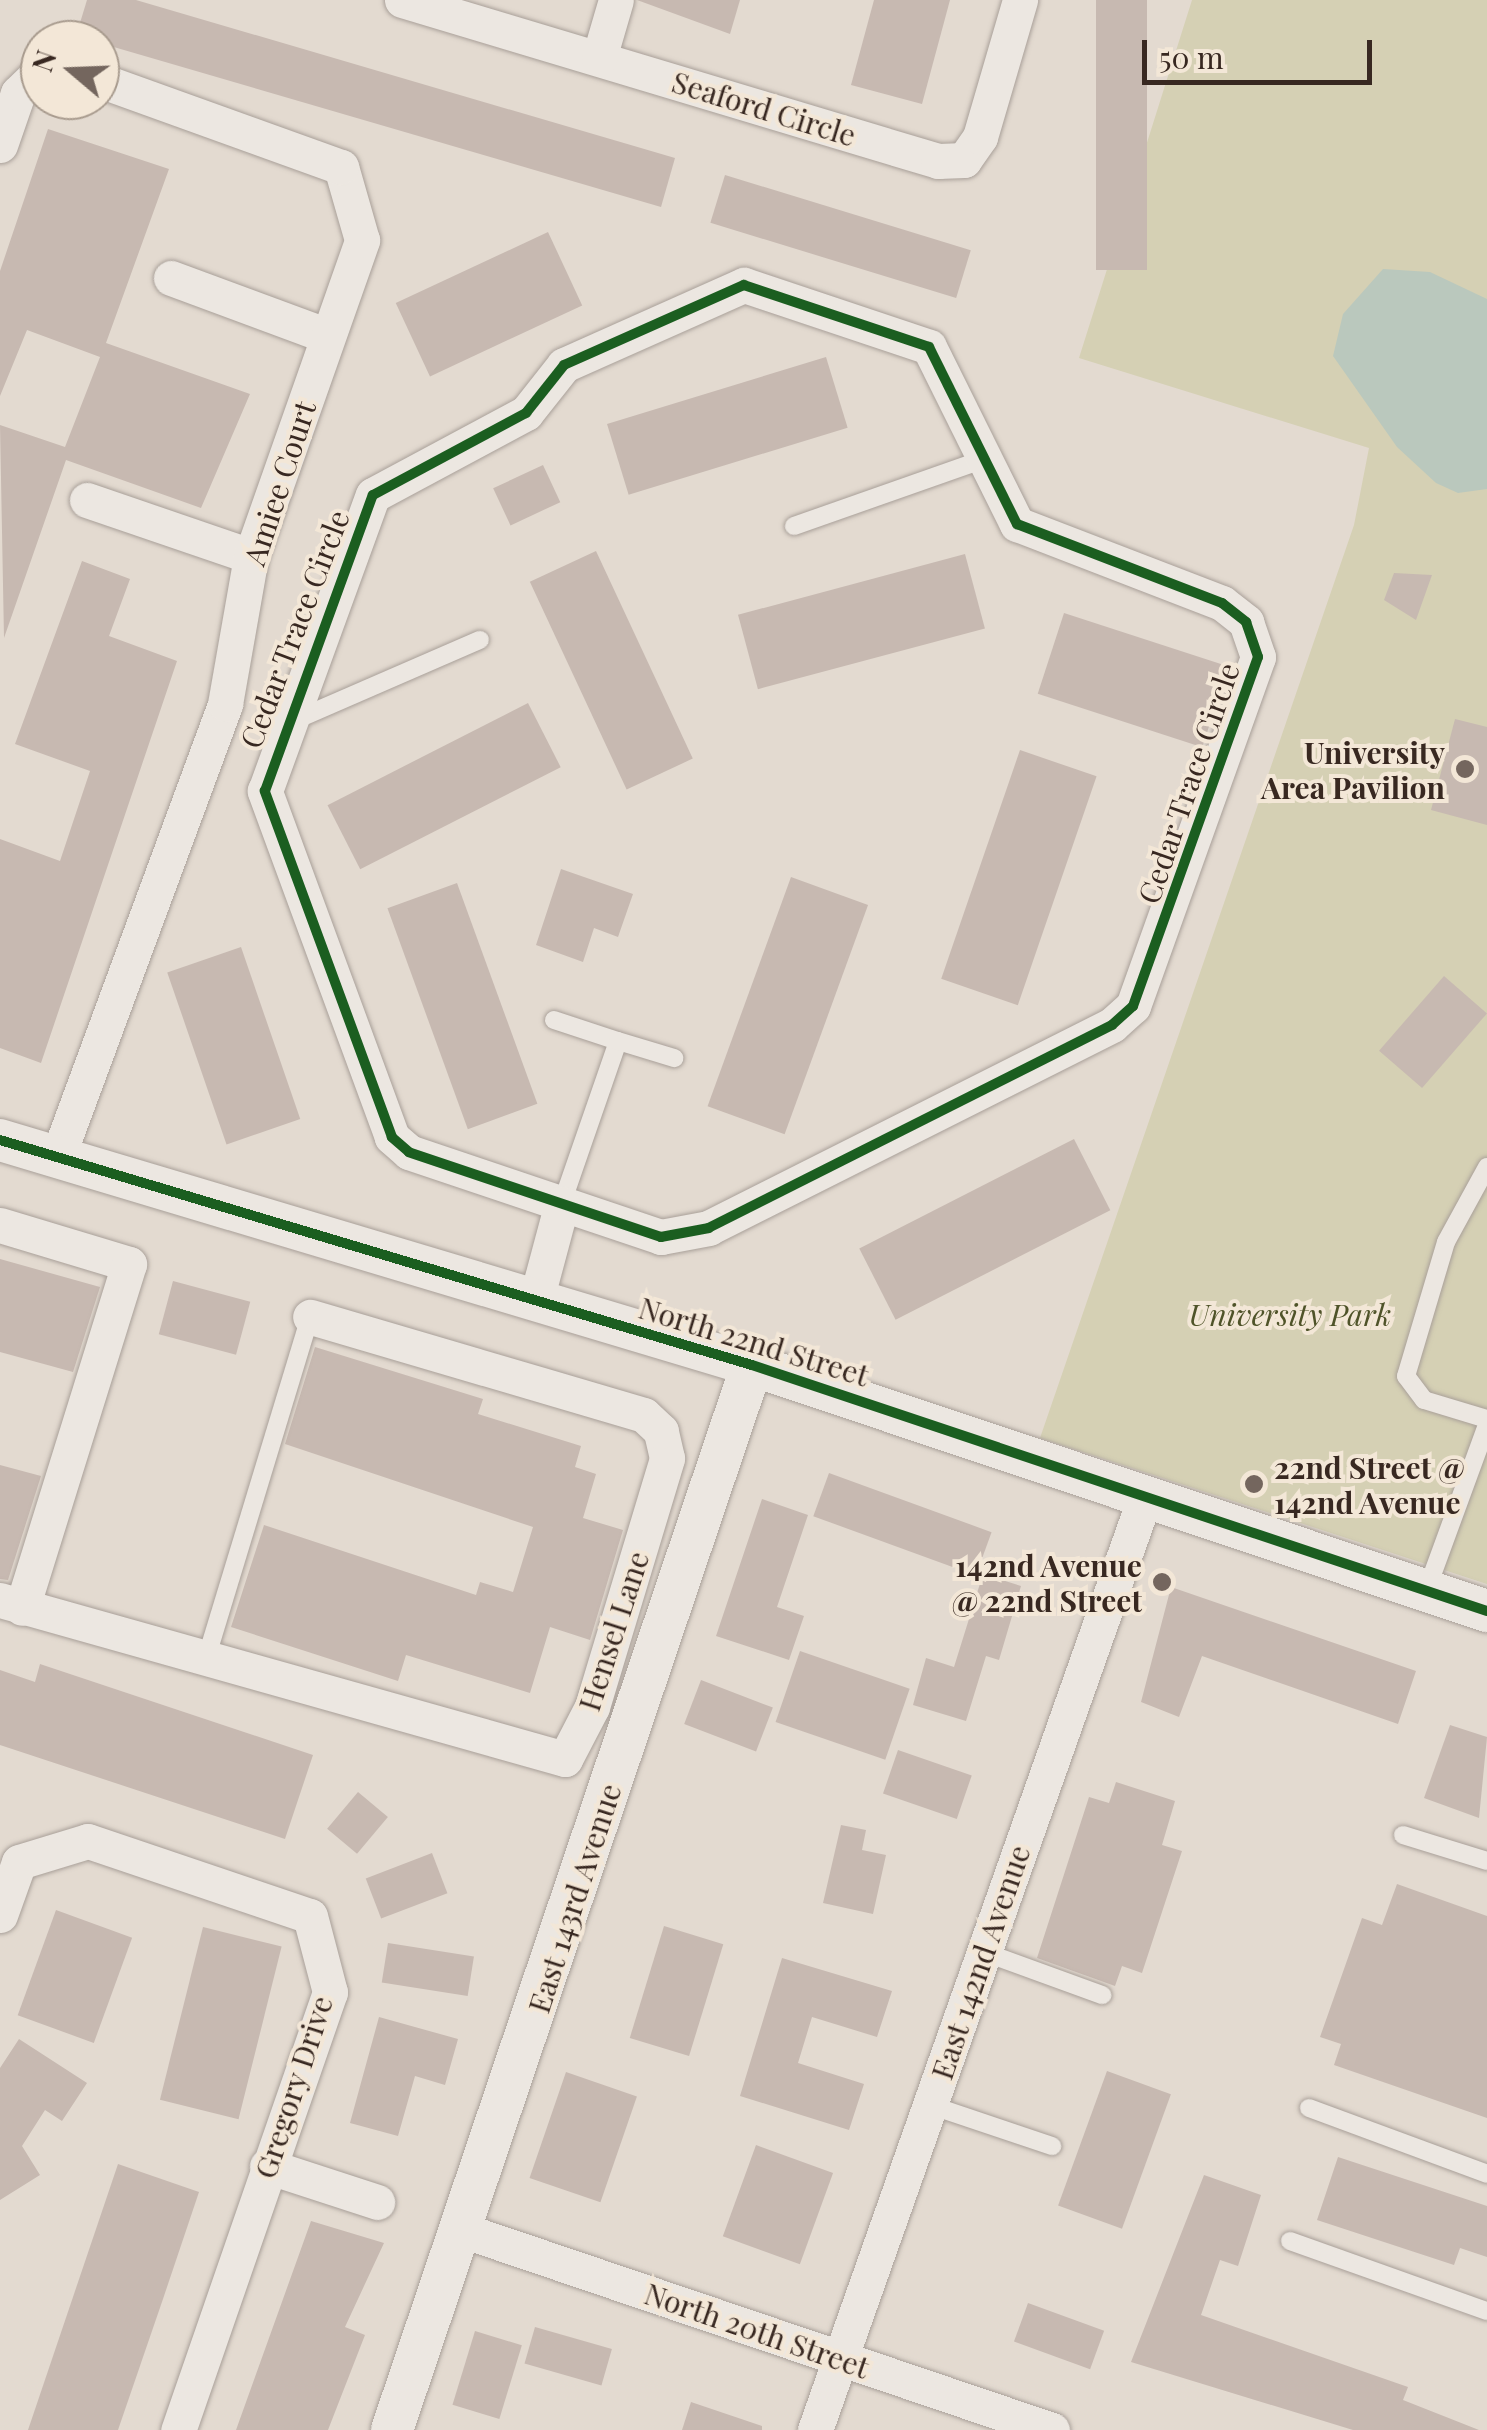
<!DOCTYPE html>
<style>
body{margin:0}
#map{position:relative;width:1487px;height:2430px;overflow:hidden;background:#e3dad0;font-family:"Playfair Display",serif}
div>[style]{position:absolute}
.green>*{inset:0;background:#d5d0b4}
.water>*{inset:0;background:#bac8bd}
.building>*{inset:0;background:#c7b9b1;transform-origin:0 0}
.roads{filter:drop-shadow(0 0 2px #a9a099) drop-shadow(0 0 2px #a9a099)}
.service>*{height:18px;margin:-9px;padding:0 9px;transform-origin:9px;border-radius:9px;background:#ece7e1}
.minor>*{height:35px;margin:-17.5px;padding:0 17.5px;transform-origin:17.5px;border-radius:17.5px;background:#ece7e1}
.tertiary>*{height:42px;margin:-21px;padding:0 21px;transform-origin:21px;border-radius:21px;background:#ece7e1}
.cycleway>*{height:10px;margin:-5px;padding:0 5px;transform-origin:5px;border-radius:5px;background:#1b5e20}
.dots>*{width:28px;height:28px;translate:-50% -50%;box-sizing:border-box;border:5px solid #f3e7d7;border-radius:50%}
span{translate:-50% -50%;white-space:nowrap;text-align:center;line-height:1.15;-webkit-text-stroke:8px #f3e7d7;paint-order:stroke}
.street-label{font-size:30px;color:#382821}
.poi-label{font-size:30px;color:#382821;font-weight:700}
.right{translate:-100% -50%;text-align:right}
.left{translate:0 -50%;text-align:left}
.park-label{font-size:30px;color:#4f5329;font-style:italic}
.north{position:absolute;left:20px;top:20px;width:100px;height:100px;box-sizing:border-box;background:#f3e7d7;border:2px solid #a89b8e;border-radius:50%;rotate:289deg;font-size:28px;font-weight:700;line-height:40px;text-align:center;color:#382821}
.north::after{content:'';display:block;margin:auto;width:35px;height:45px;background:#74665e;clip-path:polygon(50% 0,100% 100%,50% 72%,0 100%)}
.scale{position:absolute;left:1142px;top:40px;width:230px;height:45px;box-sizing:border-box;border:5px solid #382821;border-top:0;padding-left:12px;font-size:30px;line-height:35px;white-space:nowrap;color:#382821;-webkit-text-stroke:8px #f3e7d7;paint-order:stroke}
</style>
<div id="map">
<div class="green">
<div style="clip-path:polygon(1192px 0,1487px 0,1487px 1584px,1040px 1438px,1354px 525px,1369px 448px,1079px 358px)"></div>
</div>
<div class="water">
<div style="clip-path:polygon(1383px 269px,1430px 272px,1487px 299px,1487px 489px,1458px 493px,1436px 483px,1397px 447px,1333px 356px,1343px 314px)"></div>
</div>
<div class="building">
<div style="clip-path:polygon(87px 0,136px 0,675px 158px,661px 207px,76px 36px)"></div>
<div style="clip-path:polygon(637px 0,740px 0,730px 34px)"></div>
<div style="clip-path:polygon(874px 0,950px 0,922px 104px,851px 85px)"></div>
<div style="left:1096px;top:0;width:51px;height:270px"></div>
<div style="clip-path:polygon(48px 129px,169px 169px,106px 343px,250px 394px,201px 508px,66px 460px,4px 638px,0 425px,65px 447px,100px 357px,27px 330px,0 396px,0 271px)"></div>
<div style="left:725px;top:175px;width:257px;height:50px;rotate:17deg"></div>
<div style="left:548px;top:232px;width:81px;height:168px;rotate:65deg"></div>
<div style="left:826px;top:357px;width:74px;height:229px;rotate:73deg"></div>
<div style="left:543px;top:465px;width:41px;height:55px;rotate:65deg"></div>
<div style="left:596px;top:551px;width:229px;height:73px;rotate:65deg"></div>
<div style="left:965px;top:554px;width:77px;height:235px;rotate:75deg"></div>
<div style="clip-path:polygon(82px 561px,130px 579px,109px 636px,177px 661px,41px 1063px,0 1048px,0 839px,60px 861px,90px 771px,15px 744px)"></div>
<div style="clip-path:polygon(1394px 573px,1432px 575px,1416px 620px,1384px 600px)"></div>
<div style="left:1064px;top:613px;width:173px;height:85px;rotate:18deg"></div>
<div style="left:528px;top:703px;width:72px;height:225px;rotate:63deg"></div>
<div style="clip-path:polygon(1455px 719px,1487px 727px,1487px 825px,1431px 810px)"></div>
<div style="left:1020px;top:750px;width:81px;height:242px;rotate:19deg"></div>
<div style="clip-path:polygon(561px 869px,633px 894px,618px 937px,594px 928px,583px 962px,536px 945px)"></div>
<div style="left:791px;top:877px;width:82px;height:244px;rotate:20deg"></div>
<div style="left:457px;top:883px;width:235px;height:74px;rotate:70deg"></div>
<div style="left:241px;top:947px;width:182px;height:78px;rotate:71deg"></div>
<div style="left:1444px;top:976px;width:57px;height:99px;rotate:41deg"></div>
<div style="left:1074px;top:1139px;width:80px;height:241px;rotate:63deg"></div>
<div style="clip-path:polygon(0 1259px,100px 1287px,73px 1372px,0 1352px)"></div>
<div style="left:173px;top:1281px;width:80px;height:55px;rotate:15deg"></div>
<div style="clip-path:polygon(315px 1347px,483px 1399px,478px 1414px,581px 1446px,575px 1467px,596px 1474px,583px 1518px,623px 1530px,590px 1640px,550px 1627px,530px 1693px,406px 1655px,398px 1681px,231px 1627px,264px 1525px,476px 1595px,480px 1582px,513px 1592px,533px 1527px,285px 1444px)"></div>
<div style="clip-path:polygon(0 1465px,41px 1476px,8px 1580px,0 1579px)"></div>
<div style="left:829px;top:1473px;width:173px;height:46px;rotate:20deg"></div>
<div style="clip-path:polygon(762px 1499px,808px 1515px,777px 1607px,804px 1616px,789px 1660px,716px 1636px)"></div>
<div style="clip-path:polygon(983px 1574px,1021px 1586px,999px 1660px,986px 1656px,966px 1721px,913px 1705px,926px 1658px,954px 1667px)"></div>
<div style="clip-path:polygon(1171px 1587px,1416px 1671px,1398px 1724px,1202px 1656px,1179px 1717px,1141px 1702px)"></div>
<div style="left:800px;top:1651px;width:116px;height:75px;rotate:19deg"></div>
<div style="clip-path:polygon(40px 1664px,313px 1755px,285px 1839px,0 1745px,0 1670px,35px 1682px)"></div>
<div style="left:701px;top:1680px;width:77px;height:47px;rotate:21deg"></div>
<div style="clip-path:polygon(1450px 1725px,1487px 1737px,1479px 1818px,1424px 1798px)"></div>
<div style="left:898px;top:1750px;width:78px;height:46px;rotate:19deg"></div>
<div style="clip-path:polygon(1116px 1782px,1175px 1801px,1162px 1845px,1182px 1851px,1142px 1973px,1122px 1966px,1115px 1986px,1037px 1958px,1089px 1797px,1109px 1803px)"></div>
<div style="left:358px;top:1792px;width:39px;height:48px;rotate:40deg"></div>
<div style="clip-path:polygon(841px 1825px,866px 1830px,862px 1850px,886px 1855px,873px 1914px,823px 1903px)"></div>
<div style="left:432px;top:1853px;width:43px;height:71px;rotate:69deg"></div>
<div style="clip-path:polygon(1397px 1884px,1487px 1916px,1487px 2118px,1334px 2065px,1341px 2044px,1320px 2037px,1362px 1918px,1382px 1925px)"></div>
<div style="left:56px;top:1910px;width:81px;height:112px;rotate:20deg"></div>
<div style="left:664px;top:1926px;width:62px;height:117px;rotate:17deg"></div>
<div style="left:203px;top:1927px;width:81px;height:178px;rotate:14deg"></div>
<div style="left:388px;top:1943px;width:87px;height:40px;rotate:9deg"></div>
<div style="clip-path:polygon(782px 1958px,892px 1991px,877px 2037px,812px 2017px,798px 2063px,864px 2084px,849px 2130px,740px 2096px)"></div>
<div style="clip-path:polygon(379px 2017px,458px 2039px,445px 2085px,415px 2076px,398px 2136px,350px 2123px)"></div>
<div style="clip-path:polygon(19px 2039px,87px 2083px,62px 2121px,45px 2110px,22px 2146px,40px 2175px,0 2200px,0 2068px)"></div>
<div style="left:1107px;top:2071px;width:68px;height:143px;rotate:20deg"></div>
<div style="left:566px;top:2072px;width:75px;height:112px;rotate:19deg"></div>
<div style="left:756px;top:2145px;width:82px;height:97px;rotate:20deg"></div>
<div style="clip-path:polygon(1338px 2157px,1487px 2206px,1487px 2257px,1460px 2248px,1454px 2265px,1317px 2220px)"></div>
<div style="clip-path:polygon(118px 2164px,199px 2192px,164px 2296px,118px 2430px,28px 2430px)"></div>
<div style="clip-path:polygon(1204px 2175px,1261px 2195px,1238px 2266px,1220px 2260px,1201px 2315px,1408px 2387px,1403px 2400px,1479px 2430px,1353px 2430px,1131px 2362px)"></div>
<div style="clip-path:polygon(311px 2221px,384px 2243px,345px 2327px,365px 2335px,328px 2430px,236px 2430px)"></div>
<div style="left:1028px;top:2303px;width:81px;height:41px;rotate:20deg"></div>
<div style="left:535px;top:2327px;width:80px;height:38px;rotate:16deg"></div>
<div style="left:475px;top:2331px;width:49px;height:77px;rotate:17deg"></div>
<div style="clip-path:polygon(691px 2402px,762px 2426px,762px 2430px,682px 2430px)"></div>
</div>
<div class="roads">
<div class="service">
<div style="left:794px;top:526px;width:205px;rotate:-19.4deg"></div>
<div style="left:291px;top:722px;width:206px;rotate:-23.5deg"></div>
<div style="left:554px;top:1020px;width:67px;rotate:18.2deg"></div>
<div style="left:1487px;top:1167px;width:85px;rotate:118.7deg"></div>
<div style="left:1446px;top:1242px;width:140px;rotate:106.6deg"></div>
<div style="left:1406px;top:1376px;width:30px;rotate:53deg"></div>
<div style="left:1424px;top:1400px;width:66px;rotate:16.8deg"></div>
<div style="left:562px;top:1203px;width:171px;rotate:-70.9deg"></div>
<div style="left:618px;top:1041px;width:59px;rotate:16.9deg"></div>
<div style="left:1427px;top:1589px;width:175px;rotate:-69.9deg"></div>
<div style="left:206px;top:1659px;width:357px;rotate:-73.1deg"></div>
<div style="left:1403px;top:1835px;width:88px;rotate:17.2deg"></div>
<div style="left:984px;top:1952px;width:126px;rotate:20deg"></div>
<div style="left:930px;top:2105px;width:129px;rotate:18.6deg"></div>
<div style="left:1309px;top:2108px;width:190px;rotate:20.3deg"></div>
<div style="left:1290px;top:2241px;width:209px;rotate:19.6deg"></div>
</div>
<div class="minor">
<div style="left:402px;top:0;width:560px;rotate:16.72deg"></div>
<div style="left:938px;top:161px;width:26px;rotate:-2deg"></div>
<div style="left:964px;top:160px;width:28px;rotate:-55deg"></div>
<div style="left:980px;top:137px;width:143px;rotate:-73.7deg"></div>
<div style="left:599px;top:58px;width:60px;rotate:-73.7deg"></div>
<div style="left:0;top:145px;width:55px;rotate:-70.9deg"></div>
<div style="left:18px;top:93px;width:30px;rotate:-44deg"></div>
<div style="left:171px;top:278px;width:167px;rotate:20.3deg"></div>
<div style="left:744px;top:285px;width:195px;rotate:18.5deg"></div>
<div style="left:929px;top:347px;width:198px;rotate:63.6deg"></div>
<div style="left:1017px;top:524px;width:220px;rotate:21.1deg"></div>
<div style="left:1222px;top:603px;width:31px;rotate:38deg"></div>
<div style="left:1246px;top:622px;width:37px;rotate:71deg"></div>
<div style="left:1258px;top:657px;width:371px;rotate:109.7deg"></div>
<div style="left:1133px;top:1006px;width:28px;rotate:138deg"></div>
<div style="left:1112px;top:1025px;width:451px;rotate:153.3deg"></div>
<div style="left:709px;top:1228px;width:49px;rotate:169.4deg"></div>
<div style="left:661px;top:1237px;width:266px;rotate:-161.4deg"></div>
<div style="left:409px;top:1152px;width:23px;rotate:-139deg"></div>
<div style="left:392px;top:1137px;width:369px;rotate:-110.2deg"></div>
<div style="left:265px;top:791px;width:315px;rotate:-70deg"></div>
<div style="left:373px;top:495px;width:174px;rotate:-28.2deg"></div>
<div style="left:526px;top:413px;width:61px;rotate:-51.6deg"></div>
<div style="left:564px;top:365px;width:197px;rotate:-24deg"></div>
<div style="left:87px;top:500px;width:173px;rotate:18.9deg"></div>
<div style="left:58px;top:1156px;width:482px;rotate:-69.7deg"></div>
<div style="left:225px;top:704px;width:150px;rotate:-80deg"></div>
<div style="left:251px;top:556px;width:335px;rotate:-70.6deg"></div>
<div style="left:362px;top:240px;width:76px;rotate:-106deg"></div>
<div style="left:341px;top:167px;width:256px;rotate:-160.2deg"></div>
<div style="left:0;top:1225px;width:135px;rotate:16.8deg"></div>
<div style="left:129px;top:1264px;width:360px;rotate:107.3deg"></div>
<div style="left:536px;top:1300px;width:100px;rotate:-75deg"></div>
<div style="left:0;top:1600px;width:587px;rotate:15.72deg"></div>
<div style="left:565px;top:1759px;width:59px;rotate:-62.6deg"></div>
<div style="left:592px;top:1707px;width:260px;rotate:-73.2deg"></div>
<div style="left:667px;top:1458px;width:28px;rotate:-103deg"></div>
<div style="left:661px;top:1431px;width:23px;rotate:-137deg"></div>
<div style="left:644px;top:1415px;width:348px;rotate:-163.6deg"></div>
<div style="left:0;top:1915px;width:56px;rotate:-70.3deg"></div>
<div style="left:19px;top:1862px;width:72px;rotate:-16.9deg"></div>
<div style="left:88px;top:1841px;width:234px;rotate:18.7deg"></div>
<div style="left:310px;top:1916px;width:79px;rotate:75.3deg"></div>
<div style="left:330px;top:1992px;width:464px;rotate:109.1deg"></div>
<div style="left:267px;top:2166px;width:116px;rotate:18.1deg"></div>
<div style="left:462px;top:2230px;width:623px;rotate:18.73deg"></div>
<div style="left:815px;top:2430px;width:993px;rotate:-70.52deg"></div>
</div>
<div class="tertiary">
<div style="left:0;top:1140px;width:785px;rotate:16.66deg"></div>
<div style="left:752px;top:1365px;width:775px;rotate:18.51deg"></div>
<div style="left:392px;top:2430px;width:1124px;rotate:-71.32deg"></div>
</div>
</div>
<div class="cycleway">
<div style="left:744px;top:285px;width:195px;rotate:18.5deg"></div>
<div style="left:929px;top:347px;width:198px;rotate:63.6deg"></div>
<div style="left:1017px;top:524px;width:220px;rotate:21.1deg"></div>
<div style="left:1222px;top:603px;width:31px;rotate:38deg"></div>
<div style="left:1246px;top:622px;width:37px;rotate:71deg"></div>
<div style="left:1258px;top:657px;width:371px;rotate:109.7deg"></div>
<div style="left:1133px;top:1006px;width:28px;rotate:138deg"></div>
<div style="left:1112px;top:1025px;width:451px;rotate:153.3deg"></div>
<div style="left:709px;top:1228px;width:49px;rotate:169.4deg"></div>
<div style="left:661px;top:1237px;width:266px;rotate:-161.4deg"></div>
<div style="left:409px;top:1152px;width:23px;rotate:-139deg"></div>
<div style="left:392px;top:1137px;width:369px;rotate:-110.2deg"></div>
<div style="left:265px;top:791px;width:315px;rotate:-70deg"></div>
<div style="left:373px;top:495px;width:174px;rotate:-28.2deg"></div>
<div style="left:526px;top:413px;width:61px;rotate:-51.6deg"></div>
<div style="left:564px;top:365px;width:197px;rotate:-24deg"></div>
<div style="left:0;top:1140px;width:785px;rotate:16.66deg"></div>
<div style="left:752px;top:1365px;width:775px;rotate:18.51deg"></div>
</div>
<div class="dots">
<div style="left:1465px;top:769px;background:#74665e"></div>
<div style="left:1254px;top:1484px;background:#74665e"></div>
<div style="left:1162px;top:1582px;background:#74665e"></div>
</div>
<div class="street-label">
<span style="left:764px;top:108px;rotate:17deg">Seaford Circle</span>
<span style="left:279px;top:483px;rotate:-72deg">Amiee Court</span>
<span style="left:294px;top:629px;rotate:-69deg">Cedar Trace Circle</span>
<span style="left:1188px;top:783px;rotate:-71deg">Cedar Trace Circle</span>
<span style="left:754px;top:1341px;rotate:17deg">North 22nd Street</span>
<span style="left:613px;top:1631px;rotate:-72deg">Hensel Lane</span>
<span style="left:574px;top:1898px;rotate:-72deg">East 143rd Avenue</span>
<span style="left:980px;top:1962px;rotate:-71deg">East 142nd Avenue</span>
<span style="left:293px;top:2087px;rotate:-72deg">Gregory Drive</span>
<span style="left:757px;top:2330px;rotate:19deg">North 20th Street</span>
</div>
<div class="poi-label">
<span class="right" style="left:1445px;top:769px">University<br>Area Pavilion</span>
<span class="left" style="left:1274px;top:1484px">22nd Street @<br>142nd Avenue</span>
<span class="right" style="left:1142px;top:1582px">142nd Avenue<br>@ 22nd Street</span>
</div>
<div class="park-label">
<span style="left:1290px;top:1314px">University Park</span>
</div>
<div class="north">N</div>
<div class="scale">50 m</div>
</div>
